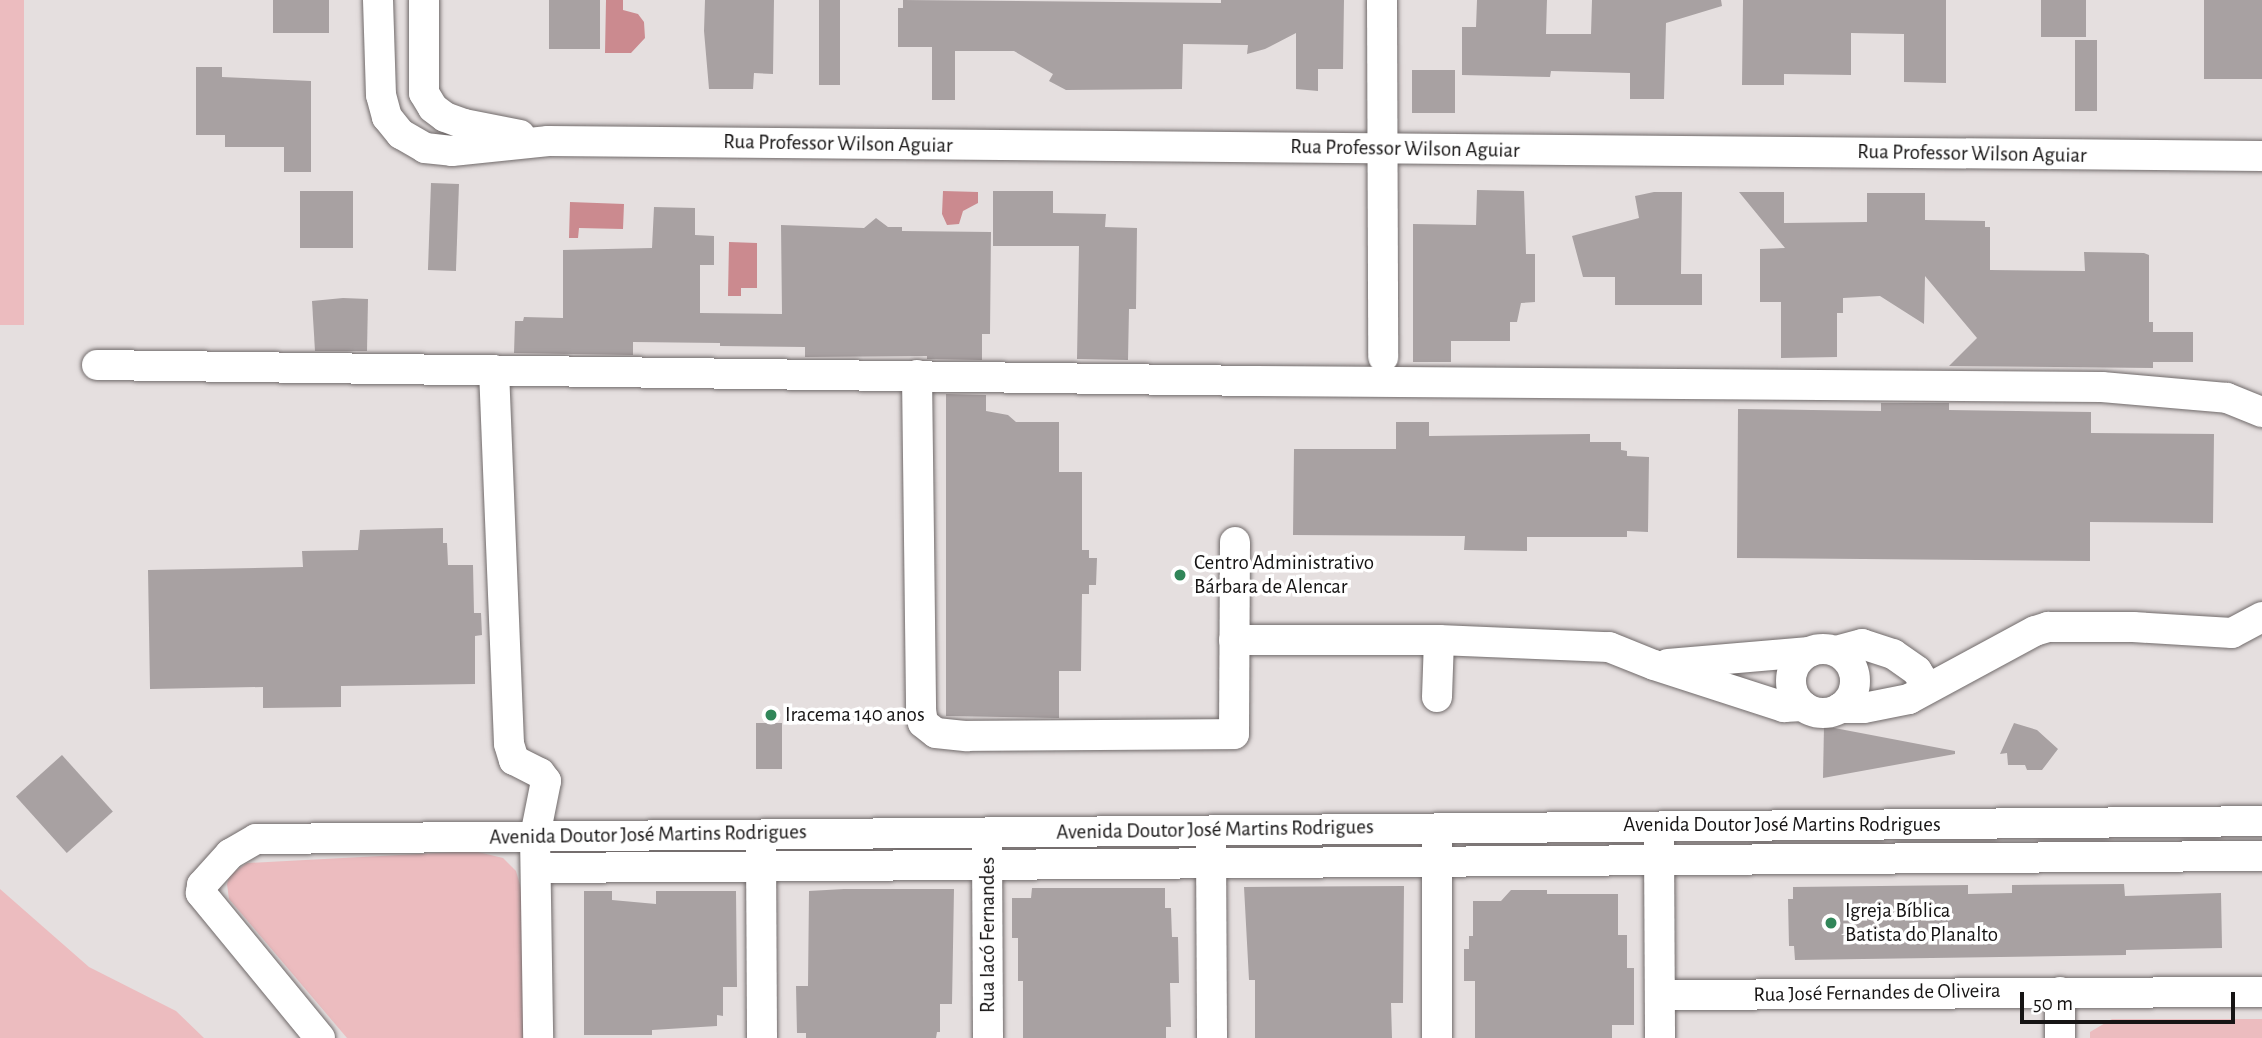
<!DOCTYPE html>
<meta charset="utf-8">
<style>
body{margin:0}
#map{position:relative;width:2262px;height:1038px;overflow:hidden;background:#e5dfdf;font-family:"Alegreya Sans",sans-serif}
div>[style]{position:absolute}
.green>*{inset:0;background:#ecbcbf;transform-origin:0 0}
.water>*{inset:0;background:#cb8a8f}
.building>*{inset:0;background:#a8a1a2;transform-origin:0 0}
.roads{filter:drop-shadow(0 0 2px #706a6a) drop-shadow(0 0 2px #706a6a)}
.minor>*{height:30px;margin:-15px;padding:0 15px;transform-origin:15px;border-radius:15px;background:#fff}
.minor>.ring{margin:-15px;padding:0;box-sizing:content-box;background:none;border:30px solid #fff;border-radius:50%}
.dots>*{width:19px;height:19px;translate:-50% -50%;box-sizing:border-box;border:4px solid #fff;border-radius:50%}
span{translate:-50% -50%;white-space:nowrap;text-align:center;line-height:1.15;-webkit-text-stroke:7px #fff;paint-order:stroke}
.street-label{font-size:21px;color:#161414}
.poi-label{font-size:21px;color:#161414}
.left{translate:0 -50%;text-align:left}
.scale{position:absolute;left:2020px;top:992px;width:215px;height:32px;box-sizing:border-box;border:4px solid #161414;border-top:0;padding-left:9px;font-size:21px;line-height:24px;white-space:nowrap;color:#161414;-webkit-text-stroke:5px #fff;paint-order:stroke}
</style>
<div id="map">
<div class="green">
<div style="left:0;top:0;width:24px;height:325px"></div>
<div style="clip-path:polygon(474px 851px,503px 858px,516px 871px,526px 905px,524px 1038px,347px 1038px,229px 899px,227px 884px,230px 875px,247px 863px)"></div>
<div style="clip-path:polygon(0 889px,89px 967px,176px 1011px,204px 1038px,0 1038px)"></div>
<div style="clip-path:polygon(2112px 1019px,2262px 1019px,2262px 1038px,2090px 1038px,2090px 1032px)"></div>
</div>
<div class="water">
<div style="clip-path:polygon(606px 0,623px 0,623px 10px,638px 14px,644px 22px,645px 38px,631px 53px,605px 53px)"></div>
<div style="clip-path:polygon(943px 191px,978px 192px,978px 203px,963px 211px,959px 224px,947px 225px,942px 214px)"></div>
<div style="clip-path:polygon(570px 202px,624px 204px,623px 229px,579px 228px,578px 238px,569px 238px)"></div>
<div style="clip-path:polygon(729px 242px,757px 243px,757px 288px,741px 288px,741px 296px,728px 296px)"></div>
</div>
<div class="building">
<div style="left:273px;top:0;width:56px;height:33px"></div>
<div style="left:549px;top:0;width:51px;height:49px"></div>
<div style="clip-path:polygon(705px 0,774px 0,773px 74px,754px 73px,753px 89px,709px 89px,704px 31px)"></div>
<div style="left:819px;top:0;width:21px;height:85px"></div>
<div style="clip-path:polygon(903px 0,1221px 3px,1221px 0,1344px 0,1343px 69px,1318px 69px,1318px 91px,1296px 89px,1296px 33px,1265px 49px,1247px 54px,1248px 45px,1183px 44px,1182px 89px,1066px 90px,1049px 81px,1053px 74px,1014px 51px,955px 51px,955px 100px,932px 100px,932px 47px,898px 47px,898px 8px,903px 8px)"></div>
<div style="clip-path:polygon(1477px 0,1547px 0,1546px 34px,1591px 34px,1592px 0,1721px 0,1722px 6px,1666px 23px,1664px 99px,1630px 99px,1630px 73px,1551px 71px,1550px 77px,1462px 75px,1462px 27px,1476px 27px)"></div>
<div style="clip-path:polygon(1743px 0,1946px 0,1946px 83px,1904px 82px,1904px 34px,1851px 33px,1851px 75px,1784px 74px,1784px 85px,1742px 85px)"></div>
<div style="left:2041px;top:0;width:45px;height:37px"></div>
<div style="left:2204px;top:0;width:58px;height:79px"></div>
<div style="left:2075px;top:40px;width:22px;height:71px"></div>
<div style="clip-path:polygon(196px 67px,222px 67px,222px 77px,311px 81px,311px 172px,284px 172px,284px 147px,225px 147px,225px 135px,196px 135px)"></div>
<div style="left:1412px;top:70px;width:43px;height:43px"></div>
<div style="left:431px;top:183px;width:28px;height:87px;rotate:2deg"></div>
<div style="clip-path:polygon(1477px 190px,1524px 191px,1526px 254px,1535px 254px,1535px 302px,1521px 303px,1517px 322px,1510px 322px,1510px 341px,1451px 341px,1451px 362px,1413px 362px,1413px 224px,1476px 225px)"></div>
<div style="left:300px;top:191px;width:53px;height:57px"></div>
<div style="clip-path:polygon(993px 191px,1053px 191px,1053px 213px,1106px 214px,1105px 227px,1137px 228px,1136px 309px,1129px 309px,1128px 360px,1077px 359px,1079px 246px,993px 246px)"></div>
<div style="clip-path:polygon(1654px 192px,1682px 192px,1681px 274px,1702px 274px,1702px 305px,1615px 305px,1615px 277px,1583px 277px,1572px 236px,1639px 218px,1635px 196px)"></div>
<div style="clip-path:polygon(1739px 192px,1784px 192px,1784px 223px,1867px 222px,1867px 193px,1925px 193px,1925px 220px,1985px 221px,1985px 227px,1990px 227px,1990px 270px,2085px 271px,2084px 252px,2144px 253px,2149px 255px,2149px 322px,2153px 322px,2153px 332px,2193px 332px,2193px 362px,2153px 362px,2153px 368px,1949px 366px,1977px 338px,1925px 276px,1924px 324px,1880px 296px,1843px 298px,1843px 313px,1837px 313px,1837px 357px,1781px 358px,1781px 302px,1760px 302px,1760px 249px,1785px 248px)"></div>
<div style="clip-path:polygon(654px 207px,695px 208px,695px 235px,714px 236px,714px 265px,700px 265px,700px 313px,782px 314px,781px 225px,864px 228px,876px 218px,888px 227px,902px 227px,902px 231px,991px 232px,990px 334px,982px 334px,982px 360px,927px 359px,927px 356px,805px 357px,805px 347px,720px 346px,720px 343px,633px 342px,633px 355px,514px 353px,515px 321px,523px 321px,524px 317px,563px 318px,563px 250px,652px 248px)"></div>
<div style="clip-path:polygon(343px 298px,368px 299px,367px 351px,315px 351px,312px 301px)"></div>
<div style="clip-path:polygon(946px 394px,986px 395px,986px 411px,1008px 415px,1016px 422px,1059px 422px,1059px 472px,1082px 472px,1082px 550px,1089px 550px,1089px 558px,1097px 558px,1096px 585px,1089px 585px,1089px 594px,1082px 594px,1081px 671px,1059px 671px,1059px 718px,946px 716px)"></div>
<div style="clip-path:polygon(1881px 403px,1949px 403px,1949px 410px,2091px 412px,2091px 433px,2214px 434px,2213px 523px,2090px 522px,2090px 561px,1737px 558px,1738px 409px,1881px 411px)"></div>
<div style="clip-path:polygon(1396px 422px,1429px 422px,1429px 436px,1590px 434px,1590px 442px,1621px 442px,1621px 450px,1627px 451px,1627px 456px,1649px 457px,1648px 532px,1627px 531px,1627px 537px,1527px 537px,1527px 551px,1464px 550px,1465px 536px,1293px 535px,1294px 449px,1396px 449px)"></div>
<div style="clip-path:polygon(443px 528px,443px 543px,447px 543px,448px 565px,473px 565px,474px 613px,481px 613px,482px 635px,475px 636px,475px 684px,341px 686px,341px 707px,263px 708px,263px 687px,150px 689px,148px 570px,303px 567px,302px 551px,358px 550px,360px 530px)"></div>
<div style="left:756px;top:723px;width:26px;height:46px"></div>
<div style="clip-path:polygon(2014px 723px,2037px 730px,2058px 749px,2042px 770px,2027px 770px,2025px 765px,2008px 765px,2007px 753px,2000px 754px)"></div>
<div style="clip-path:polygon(1824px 726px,1955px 751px,1955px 754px,1823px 778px)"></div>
<div style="left:62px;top:755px;width:76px;height:62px;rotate:48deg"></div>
<div style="clip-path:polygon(2124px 884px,2125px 896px,2221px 893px,2222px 948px,2126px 950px,2126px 955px,1795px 960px,1794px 946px,1789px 946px,1788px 899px,1793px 899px,1793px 887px,1968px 885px,1968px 894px,2012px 893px,2012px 885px)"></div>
<div style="clip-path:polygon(1404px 886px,1403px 1003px,1391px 1003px,1392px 1038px,1255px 1038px,1255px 980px,1249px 980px,1244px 887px)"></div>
<div style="clip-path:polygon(1032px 888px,1165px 888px,1165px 908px,1171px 908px,1172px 937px,1178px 937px,1179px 983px,1170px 983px,1171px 1027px,1166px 1027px,1166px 1038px,1023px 1038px,1023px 981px,1018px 981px,1018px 938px,1012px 938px,1012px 898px,1031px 898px)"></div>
<div style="clip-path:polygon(844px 889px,954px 889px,952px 1004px,940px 1004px,940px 1032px,937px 1032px,936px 1038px,806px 1038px,806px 1033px,797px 1033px,796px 986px,808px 986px,809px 891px)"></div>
<div style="clip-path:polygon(1511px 890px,1547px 890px,1547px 894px,1618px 894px,1618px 935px,1627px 935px,1627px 968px,1634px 968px,1634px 1025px,1612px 1025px,1612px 1038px,1475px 1038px,1475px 981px,1464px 981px,1464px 949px,1469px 949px,1469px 936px,1473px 936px,1473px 901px,1501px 901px)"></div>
<div style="clip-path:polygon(584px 891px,612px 891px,612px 900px,656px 904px,656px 891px,736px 891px,737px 987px,723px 987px,723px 1016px,717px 1015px,717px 1026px,652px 1030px,652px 1035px,584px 1035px)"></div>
</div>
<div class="roads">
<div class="minor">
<div style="left:378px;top:0;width:95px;rotate:88.2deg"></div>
<div style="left:381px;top:95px;width:23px;rotate:75deg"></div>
<div style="left:387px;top:117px;width:22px;rotate:51deg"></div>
<div style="left:401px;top:134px;width:28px;rotate:30deg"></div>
<div style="left:425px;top:148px;width:27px;rotate:6deg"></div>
<div style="left:452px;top:151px;width:97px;rotate:-5.9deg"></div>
<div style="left:548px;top:141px;width:1714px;rotate:0.5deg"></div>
<div style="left:424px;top:0;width:93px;rotate:90deg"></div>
<div style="left:424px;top:93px;width:17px;rotate:59deg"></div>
<div style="left:433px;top:108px;width:15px;rotate:37deg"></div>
<div style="left:445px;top:117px;width:20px;rotate:20deg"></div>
<div style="left:464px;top:124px;width:57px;rotate:11.1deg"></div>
<div style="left:1382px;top:0;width:357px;rotate:89.8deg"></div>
<div style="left:97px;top:365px;width:1159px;rotate:0.79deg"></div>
<div style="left:1256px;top:381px;width:846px;rotate:0.41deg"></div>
<div style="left:2102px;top:387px;width:125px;rotate:5deg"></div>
<div style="left:2227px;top:398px;width:38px;rotate:22deg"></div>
<div style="left:494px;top:370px;width:374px;rotate:87.7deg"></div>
<div style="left:509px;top:744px;width:17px;rotate:73deg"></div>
<div style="left:514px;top:760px;width:29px;rotate:27deg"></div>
<div style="left:540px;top:773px;width:10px;rotate:53deg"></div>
<div style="left:546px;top:781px;width:56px;rotate:101.3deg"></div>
<div style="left:535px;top:836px;width:202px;rotate:89.1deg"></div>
<div style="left:917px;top:375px;width:335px;rotate:89.3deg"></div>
<div style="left:921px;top:710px;width:13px;rotate:81deg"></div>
<div style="left:923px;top:723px;width:16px;rotate:38deg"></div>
<div style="left:936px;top:733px;width:31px;rotate:6deg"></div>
<div style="left:967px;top:736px;width:267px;rotate:-0.4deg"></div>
<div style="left:1234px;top:734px;width:192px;rotate:-89.7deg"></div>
<div style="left:1234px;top:640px;width:205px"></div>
<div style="left:1439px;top:640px;width:170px;rotate:2.4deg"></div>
<div style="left:1609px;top:647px;width:48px;rotate:21.8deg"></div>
<div style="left:1654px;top:665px;width:137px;rotate:17.9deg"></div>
<div style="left:1784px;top:707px;width:19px;rotate:-3deg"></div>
<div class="ring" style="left:1791px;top:649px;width:34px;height:34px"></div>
<div style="left:1836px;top:651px;width:27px;rotate:-15deg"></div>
<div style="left:1862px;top:644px;width:33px;rotate:18deg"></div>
<div style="left:1893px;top:654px;width:29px;rotate:35deg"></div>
<div style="left:1917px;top:671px;width:19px;rotate:58deg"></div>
<div style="left:1668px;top:664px;width:142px;rotate:-4.9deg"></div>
<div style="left:1437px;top:697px;width:57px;rotate:-88deg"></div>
<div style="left:1840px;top:708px;width:24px"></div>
<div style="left:1864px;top:708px;width:46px;rotate:-11.3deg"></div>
<div style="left:1909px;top:699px;width:143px;rotate:-28.4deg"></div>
<div style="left:2035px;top:631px;width:14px;rotate:-17deg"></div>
<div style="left:2048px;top:627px;width:85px"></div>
<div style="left:2133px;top:627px;width:99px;rotate:3.5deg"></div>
<div style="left:2232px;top:633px;width:34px;rotate:-28deg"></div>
<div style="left:1659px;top:840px;width:198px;rotate:89.7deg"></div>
<div style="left:1211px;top:842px;width:196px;rotate:89.7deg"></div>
<div style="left:1437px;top:842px;width:196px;rotate:90deg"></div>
<div style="left:761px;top:846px;width:192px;rotate:89.7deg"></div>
<div style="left:987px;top:846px;width:192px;rotate:89.7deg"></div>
<div style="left:536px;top:868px;width:1726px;rotate:-0.4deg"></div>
<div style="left:1660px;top:995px;width:602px;rotate:-0.29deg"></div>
<div style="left:320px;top:1038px;width:188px;rotate:-129.4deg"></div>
<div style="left:201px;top:893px;width:8px;rotate:-83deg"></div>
<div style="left:202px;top:885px;width:42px;rotate:-47.9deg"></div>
<div style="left:230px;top:854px;width:30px;rotate:-30deg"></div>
<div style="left:256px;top:839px;width:2006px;rotate:-0.51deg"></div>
<div style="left:2060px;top:1038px;width:46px;rotate:-90deg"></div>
</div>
</div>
<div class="dots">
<div style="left:1180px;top:575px;background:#318659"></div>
<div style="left:771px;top:715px;background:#318659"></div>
<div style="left:1831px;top:923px;background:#318659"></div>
</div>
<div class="street-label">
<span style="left:838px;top:144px;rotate:1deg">Rua Professor Wilson Aguiar</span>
<span style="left:1405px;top:149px;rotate:1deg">Rua Professor Wilson Aguiar</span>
<span style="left:1972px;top:154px;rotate:1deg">Rua Professor Wilson Aguiar</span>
<span style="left:1782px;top:825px">Avenida Doutor José Martins Rodrigues</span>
<span style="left:1215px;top:830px;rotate:-1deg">Avenida Doutor José Martins Rodrigues</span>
<span style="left:648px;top:835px;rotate:-1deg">Avenida Doutor José Martins Rodrigues</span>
<span style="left:988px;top:935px;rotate:-90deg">Rua Iacó Fernandes</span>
<span style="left:1877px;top:993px;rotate:-1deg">Rua José Fernandes de Oliveira</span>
</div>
<div class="poi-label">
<span class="left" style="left:1194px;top:575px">Centro Administrativo<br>Bárbara de Alencar</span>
<span class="left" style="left:785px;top:715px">Iracema 140 anos</span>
<span class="left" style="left:1845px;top:923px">Igreja Bíblica<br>Batista do Planalto</span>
</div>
<div class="scale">50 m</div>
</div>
